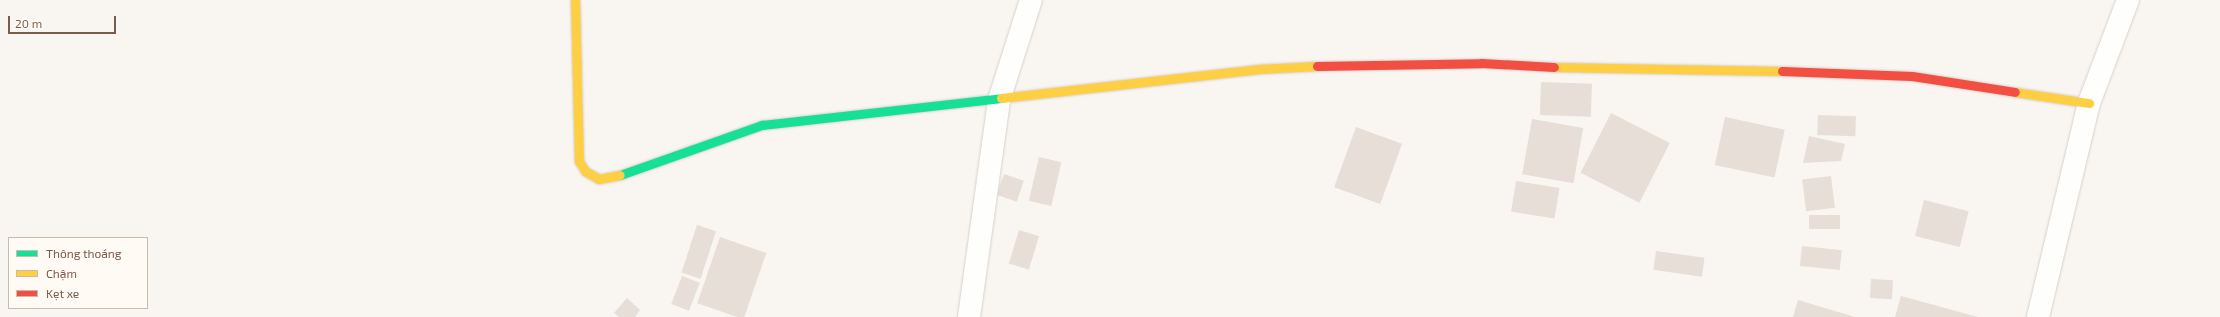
<!DOCTYPE html>
<meta charset="utf-8">
<style>
body{margin:0}
#map{position:relative;width:2220px;height:317px;overflow:hidden;background:#f9f5f0;font-family:"Exo 2",sans-serif}
div>[style]{position:absolute}
.building>*{inset:0;background:#e6ded7;transform-origin:0 0}
.roads{filter:drop-shadow(0 0 1px #d7d1cb) drop-shadow(0 0 1px #d7d1cb)}
.street>*{height:22px;margin:-11px;padding:0 11px;transform-origin:11px;border-radius:11px;background:#fefefd}
.fast>*{height:9px;margin:-4.5px;padding:0 4.5px;transform-origin:4.5px;border-radius:4.5px;background:#16e098}
.slow>*{height:9px;margin:-4.5px;padding:0 4.5px;transform-origin:4.5px;border-radius:4.5px;background:#ffcf43}
.jam>*{height:9px;margin:-4.5px;padding:0 4.5px;transform-origin:4.5px;border-radius:4.5px;background:#f24e42}
span{translate:-50% -50%;white-space:nowrap;text-align:center;line-height:1.15;-webkit-text-stroke:3px #fffaf3;paint-order:stroke}
.legend{position:absolute;left:8px;top:237px;width:140px;height:72px;box-sizing:border-box;background:#fffaf3;border:1px solid #cabbb1;margin:0;padding:5px 7px;list-style:none;font-size:12px;color:#7a5c4d}
.legend li{display:flex;align-items:center;gap:8px;height:20px}
.legend b{width:20px;border:1px solid #cabbb1}
.scale{position:absolute;left:8px;top:16px;width:108px;height:18px;box-sizing:border-box;border:2px solid #7a5c4d;border-top:0;padding-left:5px;font-size:12px;line-height:14px;white-space:nowrap;color:#7a5c4d;-webkit-text-stroke:3px #fffaf3;paint-order:stroke}
</style>
<div id="map">
<div class="building">
<div style="left:1541px;top:82px;width:51px;height:33px;rotate:2deg"></div>
<div style="left:1611px;top:113px;width:66px;height:67px;rotate:27deg"></div>
<div style="left:1818px;top:115px;width:38px;height:20px;rotate:2deg"></div>
<div style="left:1725px;top:117px;width:61px;height:49px;rotate:12deg"></div>
<div style="left:1532px;top:119px;width:52px;height:56px;rotate:10deg"></div>
<div style="left:1356px;top:127px;width:49px;height:64px;rotate:20deg"></div>
<div style="clip-path:polygon(1809px 136px,1845px 144px,1841px 161px,1803px 163px)"></div>
<div style="left:1039px;top:157px;width:23px;height:45px;rotate:13deg"></div>
<div style="left:1004px;top:174px;width:21px;height:22px;rotate:19deg"></div>
<div style="left:1831px;top:176px;width:32px;height:29px;rotate:83deg"></div>
<div style="left:1516px;top:181px;width:44px;height:31px;rotate:9deg"></div>
<div style="left:1924px;top:200px;width:46px;height:37px;rotate:14deg"></div>
<div style="left:1809px;top:215px;width:31px;height:14px"></div>
<div style="left:697px;top:225px;width:20px;height:50px;rotate:18deg"></div>
<div style="left:1019px;top:230px;width:21px;height:35px;rotate:17deg"></div>
<div style="left:720px;top:237px;width:49px;height:70px;rotate:19deg"></div>
<div style="left:1802px;top:246px;width:40px;height:20px;rotate:6deg"></div>
<div style="left:1656px;top:251px;width:49px;height:19px;rotate:8deg"></div>
<div style="left:682px;top:276px;width:19px;height:30px;rotate:21deg"></div>
<div style="left:1871px;top:279px;width:22px;height:19px;rotate:3deg"></div>
<div style="clip-path:polygon(1901px 296px,1978px 317px,1895px 317px)"></div>
<div style="clip-path:polygon(627px 298px,640px 310px,635px 317px,619px 317px,614px 313px)"></div>
<div style="clip-path:polygon(1798px 300px,1855px 317px,1793px 317px)"></div>
</div>
<div class="roads">
<div class="street">
<div style="left:969px;top:317px;width:219px;rotate:-82.1deg"></div>
<div style="left:999px;top:100px;width:105px;rotate:-72.3deg"></div>
<div style="left:2038px;top:317px;width:220px;rotate:-76.6deg"></div>
<div style="left:2089px;top:103px;width:110px;rotate:-69.3deg"></div>
</div>
<div class="fast">
<div style="left:620px;top:175px;width:151px;rotate:-19.4deg"></div>
<div style="left:762px;top:125px;width:241px;rotate:-6.4deg"></div>
</div>
<div class="slow">
<div style="left:575px;top:0;width:161px;rotate:88.6deg"></div>
<div style="left:579px;top:161px;width:12px;rotate:59deg"></div>
<div style="left:585px;top:171px;width:16px;rotate:30deg"></div>
<div style="left:599px;top:179px;width:21px;rotate:-11deg"></div>
<div style="left:1554px;top:67px;width:228px;rotate:1deg"></div>
<div style="left:2015px;top:92px;width:75px;rotate:8.5deg"></div>
<div style="left:1001px;top:98px;width:260px;rotate:-6.4deg"></div>
<div style="left:1259px;top:69px;width:58px;rotate:-3deg"></div>
</div>
<div class="jam">
<div style="left:1317px;top:66px;width:164px;rotate:-1deg"></div>
<div style="left:1481px;top:63px;width:73px;rotate:3.1deg"></div>
<div style="left:1782px;top:71px;width:130px;rotate:2.2deg"></div>
<div style="left:1912px;top:76px;width:104px;rotate:8.8deg"></div>
</div>
</div>
<ul class="legend">
<li><b style="height:5px;background:#16e098"></b>Thông thoáng</li>
<li><b style="height:5px;background:#ffcf43"></b>Chậm</li>
<li><b style="height:5px;background:#f24e42"></b>Kẹt xe</li>
</ul>
<div class="scale">20 m</div>
</div>
